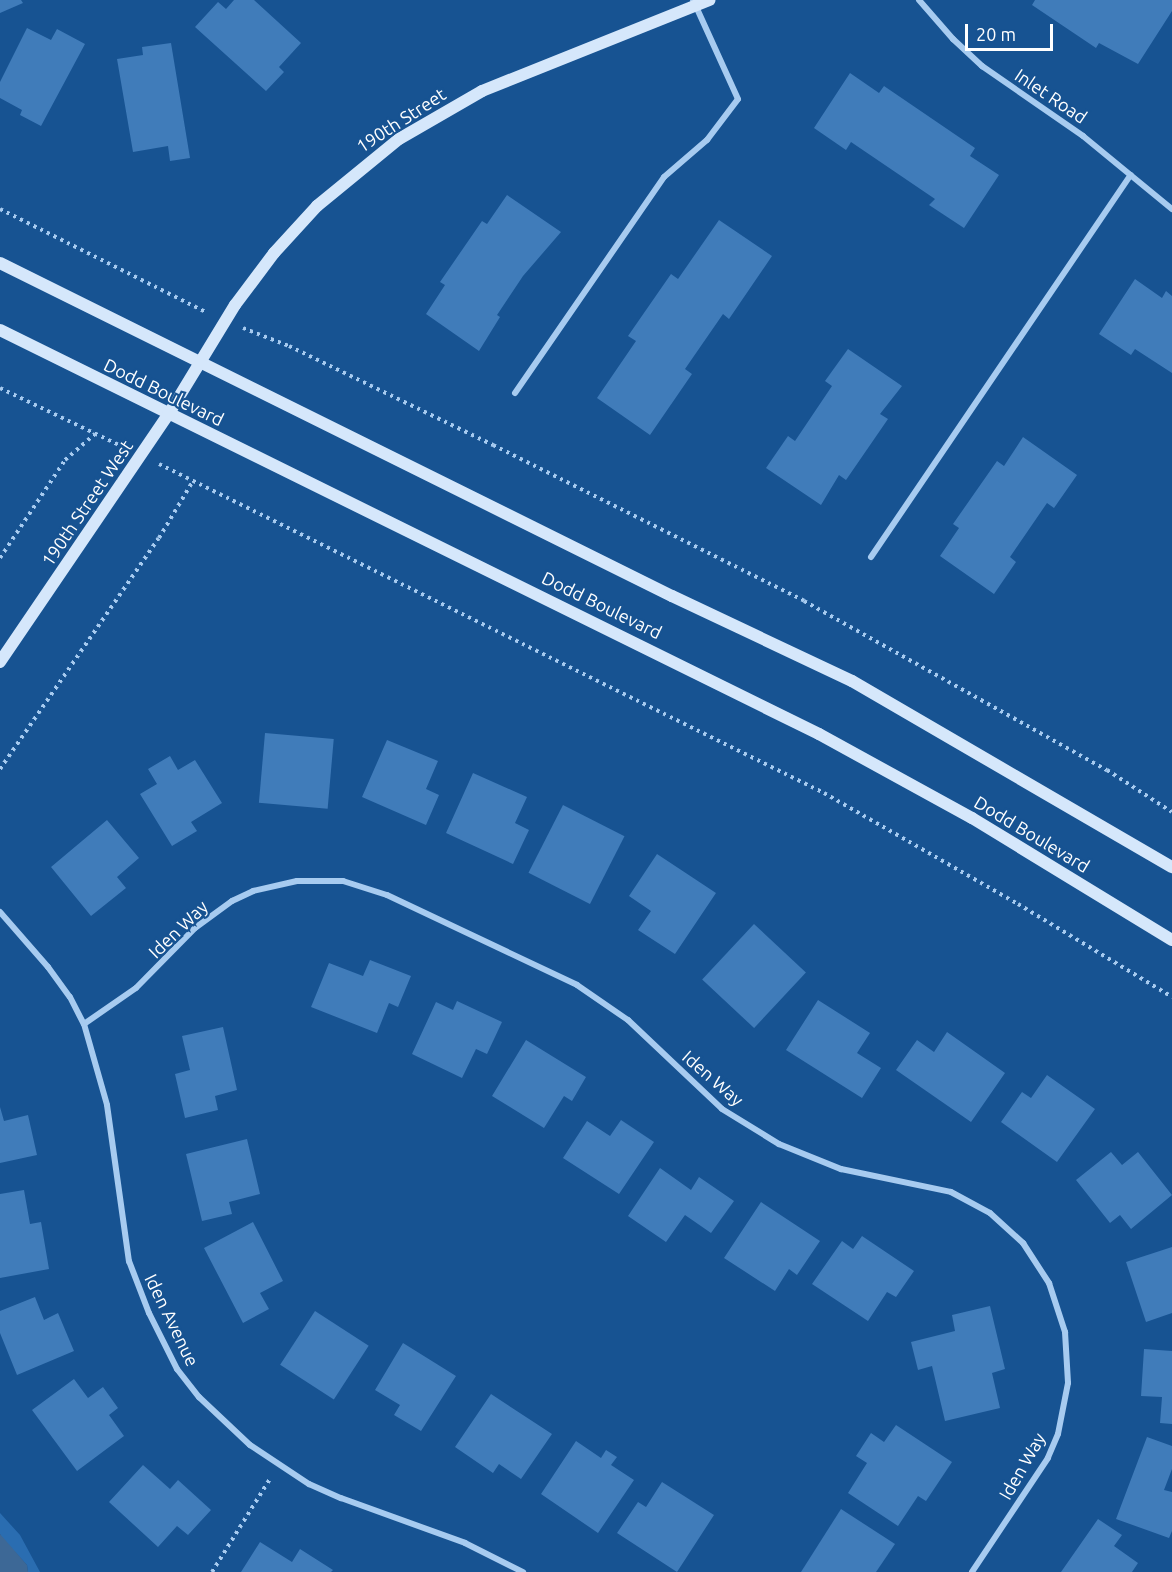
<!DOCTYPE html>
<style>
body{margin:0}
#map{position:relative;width:1172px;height:1572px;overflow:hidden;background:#175392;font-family:Ubuntu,sans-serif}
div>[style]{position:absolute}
.green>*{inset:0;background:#2a6db1}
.water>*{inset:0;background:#3d6896}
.building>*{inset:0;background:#407cba;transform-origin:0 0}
.path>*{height:4px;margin-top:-2px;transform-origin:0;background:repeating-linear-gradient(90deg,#a7cbf0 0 3px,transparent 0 7.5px)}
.street>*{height:6px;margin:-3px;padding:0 3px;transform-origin:3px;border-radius:3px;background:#a7cbf0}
.secondary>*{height:12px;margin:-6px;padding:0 6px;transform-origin:6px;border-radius:6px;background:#d5e7fb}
span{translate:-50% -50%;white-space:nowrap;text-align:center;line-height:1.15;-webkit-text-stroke:4.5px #175392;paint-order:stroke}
.street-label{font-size:18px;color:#fff}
.scale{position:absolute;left:965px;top:24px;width:88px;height:27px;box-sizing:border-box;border:3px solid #fff;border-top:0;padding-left:8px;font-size:18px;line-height:21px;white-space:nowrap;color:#fff;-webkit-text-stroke:4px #175392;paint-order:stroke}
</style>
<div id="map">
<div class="green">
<div style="clip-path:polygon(0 1513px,20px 1535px,40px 1572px,28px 1572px,27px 1565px,3px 1539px,0 1534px)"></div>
</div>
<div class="water">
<div style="clip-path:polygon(0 1534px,27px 1565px,28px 1572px,0 1572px)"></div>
</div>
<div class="building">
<div style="clip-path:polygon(0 0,21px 0,23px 3px,0 13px)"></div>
<div style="clip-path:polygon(234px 0,254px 0,301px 43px,279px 67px,284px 72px,266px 91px,195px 27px,218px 2px,226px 9px)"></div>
<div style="clip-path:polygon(1035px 0,1172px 0,1172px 11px,1138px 64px,1099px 43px,1096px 48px,1032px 5px)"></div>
<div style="clip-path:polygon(27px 28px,51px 40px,57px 29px,85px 44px,41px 126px,20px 115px,22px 110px,0 98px,0 82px)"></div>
<div style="clip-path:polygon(171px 43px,190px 158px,170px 161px,168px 146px,133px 152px,117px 59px,143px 55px,142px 47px)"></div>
<div style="clip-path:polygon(850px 73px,879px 93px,884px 86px,975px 148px,970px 156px,999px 175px,964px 228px,929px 205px,935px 199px,851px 142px,846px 150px,814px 128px)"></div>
<div style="clip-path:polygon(507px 195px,561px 232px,523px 276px,497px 315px,500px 317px,479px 351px,426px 314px,445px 285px,440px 282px,482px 221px,487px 224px)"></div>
<div style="clip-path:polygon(719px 220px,772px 256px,729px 319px,723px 314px,685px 369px,692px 374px,650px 435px,597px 398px,636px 341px,628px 336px,671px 274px,678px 279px)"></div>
<div style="clip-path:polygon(1135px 279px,1162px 298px,1166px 291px,1172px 296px,1172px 373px,1135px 349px,1131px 355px,1099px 334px)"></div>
<div style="clip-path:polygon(848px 349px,902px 386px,880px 414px,888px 419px,846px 480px,839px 475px,821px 505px,766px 468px,788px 436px,795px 441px,832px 386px,825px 381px)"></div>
<div style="clip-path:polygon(1023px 437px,1077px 475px,1054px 508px,1047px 503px,1010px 557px,1016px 562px,994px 594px,940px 556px,959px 528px,953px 524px,997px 461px,1004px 466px)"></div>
<div style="left:265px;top:733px;width:69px;height:70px;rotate:5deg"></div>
<div style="clip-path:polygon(387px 740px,438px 761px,426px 789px,439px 795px,426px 825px,362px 797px)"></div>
<div style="clip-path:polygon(170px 756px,178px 770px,195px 760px,222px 803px,191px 822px,197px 831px,172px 846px,140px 794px,157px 784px,148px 769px)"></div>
<div style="clip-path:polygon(473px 773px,527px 797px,515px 823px,529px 830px,513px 864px,446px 833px)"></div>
<div style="left:563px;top:805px;width:69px;height:76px;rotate:27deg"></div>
<div style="clip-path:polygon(107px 820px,139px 858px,117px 877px,126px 888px,91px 916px,51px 867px)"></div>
<div style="clip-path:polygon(657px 854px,716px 893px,675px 954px,638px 930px,651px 911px,629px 896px)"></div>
<div style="left:754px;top:924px;width:71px;height:76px;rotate:43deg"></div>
<div style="clip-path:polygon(370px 960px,411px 976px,398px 1007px,389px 1003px,377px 1033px,311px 1007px,329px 963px,363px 976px)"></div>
<div style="clip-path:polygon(818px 1000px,870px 1033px,857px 1053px,881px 1068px,862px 1098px,786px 1050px)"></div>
<div style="clip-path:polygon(457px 1001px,502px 1022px,487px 1054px,476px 1049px,462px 1078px,412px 1054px,436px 1002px,453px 1010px)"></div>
<div style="clip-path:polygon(223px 1027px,237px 1090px,215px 1096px,218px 1110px,185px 1118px,175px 1074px,190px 1070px,182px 1036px)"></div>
<div style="clip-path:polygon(947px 1032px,1005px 1073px,971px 1122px,896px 1070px,917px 1040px,934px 1052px)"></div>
<div style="clip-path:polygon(526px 1040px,586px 1077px,572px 1101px,564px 1096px,544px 1128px,492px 1096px)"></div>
<div style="clip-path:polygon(1047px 1075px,1095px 1109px,1057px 1162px,1001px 1122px,1022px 1092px,1031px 1098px)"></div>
<div style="clip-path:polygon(0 1107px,4px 1121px,28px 1115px,37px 1155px,0 1163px)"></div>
<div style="clip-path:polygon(621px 1120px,654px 1142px,619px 1194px,563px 1158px,587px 1121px,610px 1136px)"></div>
<div style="clip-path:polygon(247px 1139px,260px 1194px,229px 1202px,232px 1214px,202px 1221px,186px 1154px)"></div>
<div style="clip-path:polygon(1111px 1152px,1122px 1165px,1138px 1152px,1172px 1195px,1131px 1229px,1120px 1215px,1110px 1223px,1076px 1180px)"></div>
<div style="clip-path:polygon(660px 1168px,691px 1190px,699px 1177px,734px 1201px,711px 1233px,685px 1215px,666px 1242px,628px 1216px)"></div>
<div style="clip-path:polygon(24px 1190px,30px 1224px,41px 1222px,49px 1269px,0 1278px,0 1194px)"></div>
<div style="clip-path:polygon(761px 1202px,820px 1241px,797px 1275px,789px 1269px,775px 1291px,724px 1258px)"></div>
<div style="clip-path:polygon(253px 1222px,283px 1281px,260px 1293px,269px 1309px,243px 1323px,204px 1248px)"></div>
<div style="clip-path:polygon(862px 1236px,914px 1271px,896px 1297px,887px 1292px,868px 1321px,812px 1284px,842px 1241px,853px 1249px)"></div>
<div style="clip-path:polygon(1172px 1247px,1172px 1313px,1146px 1322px,1126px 1262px)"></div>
<div style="clip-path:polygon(35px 1297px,44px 1320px,58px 1313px,74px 1351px,17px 1375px,0 1333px,0 1311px)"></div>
<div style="clip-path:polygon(990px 1306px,1005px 1369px,992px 1373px,1000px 1408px,945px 1421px,932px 1366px,918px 1370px,911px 1342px,955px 1331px,952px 1315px)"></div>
<div style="left:315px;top:1311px;width:64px;height:64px;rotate:33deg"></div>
<div style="clip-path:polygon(403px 1343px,456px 1376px,421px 1431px,394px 1415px,400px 1405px,375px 1390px)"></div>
<div style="clip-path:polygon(1144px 1349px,1172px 1351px,1172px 1424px,1160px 1423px,1162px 1397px,1141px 1396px)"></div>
<div style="clip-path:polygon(74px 1379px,88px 1398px,103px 1387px,118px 1408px,109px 1415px,124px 1436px,77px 1471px,32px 1410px)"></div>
<div style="clip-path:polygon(491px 1394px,552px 1434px,521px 1479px,499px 1464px,493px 1473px,455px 1447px)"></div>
<div style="clip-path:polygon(896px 1425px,952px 1462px,926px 1501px,918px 1496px,898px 1526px,848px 1493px,867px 1463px,856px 1456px,871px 1433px,884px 1442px)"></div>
<div style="clip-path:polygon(1147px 1437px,1172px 1446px,1172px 1469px,1164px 1490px,1172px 1492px,1172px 1531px,1169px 1538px,1116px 1519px)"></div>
<div style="clip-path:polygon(576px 1441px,601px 1458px,606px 1450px,617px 1457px,611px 1465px,634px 1480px,598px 1533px,541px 1494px)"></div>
<div style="clip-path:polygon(143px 1465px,170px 1489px,178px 1480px,211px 1510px,188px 1535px,177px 1526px,158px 1547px,109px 1502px)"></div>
<div style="clip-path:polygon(662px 1482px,714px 1515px,677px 1572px,617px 1533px,638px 1502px,646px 1507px)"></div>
<div style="clip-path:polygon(841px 1509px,895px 1544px,876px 1572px,801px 1572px)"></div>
<div style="clip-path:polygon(1098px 1519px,1122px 1535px,1114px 1546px,1138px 1563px,1132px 1572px,1061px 1572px)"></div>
<div style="clip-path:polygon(260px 1542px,292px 1562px,300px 1549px,333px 1570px,331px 1572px,241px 1572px)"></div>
</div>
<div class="path">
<div style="left:0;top:209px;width:230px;rotate:26.6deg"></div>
<div style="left:243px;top:328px;width:49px;rotate:21.4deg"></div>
<div style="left:289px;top:346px;width:227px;rotate:25.9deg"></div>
<div style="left:493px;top:445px;width:348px;rotate:26.6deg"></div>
<div style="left:804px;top:601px;width:347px;rotate:29.2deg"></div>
<div style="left:1107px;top:770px;width:77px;rotate:32.9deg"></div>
<div style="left:0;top:388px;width:136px;rotate:25.6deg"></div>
<div style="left:159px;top:464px;width:742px;rotate:26.32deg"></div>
<div style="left:824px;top:793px;width:224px;rotate:29.8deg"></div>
<div style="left:1018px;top:904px;width:180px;rotate:31.1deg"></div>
<div style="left:0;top:558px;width:118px;rotate:-56.4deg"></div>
<div style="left:65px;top:460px;width:40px;rotate:-41deg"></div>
<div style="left:0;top:769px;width:280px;rotate:-55.5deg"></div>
<div style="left:159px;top:538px;width:66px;rotate:-59.2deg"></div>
<div style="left:212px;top:1572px;width:110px;rotate:-58.1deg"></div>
</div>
<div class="street">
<div style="left:919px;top:0;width:52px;rotate:48.9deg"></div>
<div style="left:953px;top:39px;width:40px;rotate:43deg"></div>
<div style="left:982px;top:66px;width:123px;rotate:34.7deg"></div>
<div style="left:1083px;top:136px;width:115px;rotate:39.4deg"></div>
<div style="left:515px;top:393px;width:262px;rotate:-55.4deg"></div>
<div style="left:664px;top:177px;width:57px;rotate:-40.7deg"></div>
<div style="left:707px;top:140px;width:51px;rotate:-52.9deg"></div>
<div style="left:738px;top:99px;width:109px;rotate:-114.4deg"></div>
<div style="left:871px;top:557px;width:462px;rotate:-55.8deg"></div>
<div style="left:0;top:912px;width:73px;rotate:48.9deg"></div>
<div style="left:48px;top:967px;width:37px;rotate:54deg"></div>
<div style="left:70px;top:997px;width:30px;rotate:63deg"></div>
<div style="left:84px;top:1024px;width:84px;rotate:74.1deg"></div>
<div style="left:107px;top:1105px;width:158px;rotate:82deg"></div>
<div style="left:129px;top:1261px;width:56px;rotate:69deg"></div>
<div style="left:149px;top:1313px;width:63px;rotate:63.4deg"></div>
<div style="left:177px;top:1369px;width:36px;rotate:52deg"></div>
<div style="left:199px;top:1397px;width:70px;rotate:43.3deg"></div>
<div style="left:250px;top:1445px;width:71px;rotate:33.5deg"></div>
<div style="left:309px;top:1484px;width:35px;rotate:24deg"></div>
<div style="left:341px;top:1498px;width:132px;rotate:19.9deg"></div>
<div style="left:465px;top:1543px;width:65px;rotate:26.6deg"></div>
<div style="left:84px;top:1024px;width:63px;rotate:-34.7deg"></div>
<div style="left:136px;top:988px;width:84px;rotate:-45.5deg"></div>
<div style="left:195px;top:928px;width:46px;rotate:-36.1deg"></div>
<div style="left:232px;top:901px;width:23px;rotate:-25deg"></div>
<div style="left:253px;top:891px;width:45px;rotate:-12.8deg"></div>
<div style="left:297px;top:881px;width:46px"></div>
<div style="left:343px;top:881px;width:46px;rotate:17.7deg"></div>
<div style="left:387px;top:895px;width:210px;rotate:25.3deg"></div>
<div style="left:577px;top:985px;width:62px;rotate:34.5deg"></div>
<div style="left:628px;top:1020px;width:129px;rotate:43.4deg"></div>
<div style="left:722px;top:1109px;width:67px;rotate:31.6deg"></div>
<div style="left:779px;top:1144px;width:67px;rotate:22deg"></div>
<div style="left:841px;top:1169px;width:112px;rotate:11.8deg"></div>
<div style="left:951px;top:1192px;width:44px;rotate:28.3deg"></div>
<div style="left:990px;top:1213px;width:45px;rotate:42.3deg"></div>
<div style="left:1023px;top:1243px;width:48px;rotate:57deg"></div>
<div style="left:1049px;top:1283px;width:52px;rotate:71.9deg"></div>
<div style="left:1065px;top:1332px;width:51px;rotate:86.6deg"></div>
<div style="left:1068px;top:1383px;width:52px;rotate:101.1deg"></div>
<div style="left:1058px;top:1434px;width:26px;rotate:113deg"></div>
<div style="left:1048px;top:1458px;width:137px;rotate:123.7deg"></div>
</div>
<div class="secondary">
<div style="left:0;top:263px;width:750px;rotate:26.36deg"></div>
<div style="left:672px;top:596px;width:199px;rotate:25.3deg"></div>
<div style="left:852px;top:681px;width:370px;rotate:30.2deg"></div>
<div style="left:0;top:330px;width:913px;rotate:26.26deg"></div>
<div style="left:819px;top:734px;width:175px;rotate:28.8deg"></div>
<div style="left:972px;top:818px;width:234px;rotate:31.4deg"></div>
<div style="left:0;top:662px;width:299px;rotate:-55.8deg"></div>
<div style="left:168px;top:415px;width:129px;rotate:-58.7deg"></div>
<div style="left:235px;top:305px;width:65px;rotate:-53.1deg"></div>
<div style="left:274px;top:253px;width:64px;rotate:-47.5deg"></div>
<div style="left:317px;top:206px;width:106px;rotate:-39.3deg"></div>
<div style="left:399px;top:139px;width:96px;rotate:-30deg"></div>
<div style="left:482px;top:91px;width:245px;rotate:-21.8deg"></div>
</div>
<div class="street-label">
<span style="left:1051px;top:96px;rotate:34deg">Inlet Road</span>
<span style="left:401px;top:120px;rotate:-33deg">190th Street</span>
<span style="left:164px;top:392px;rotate:26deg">Dodd Boulevard</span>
<span style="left:87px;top:503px;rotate:-56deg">190th Street West</span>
<span style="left:602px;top:605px;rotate:26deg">Dodd Boulevard</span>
<span style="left:1032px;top:834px;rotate:31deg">Dodd Boulevard</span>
<span style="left:178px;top:929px;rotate:-44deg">Iden Way</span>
<span style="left:713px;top:1078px;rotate:41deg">Iden Way</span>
<span style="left:172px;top:1320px;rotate:64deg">Iden Avenue</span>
<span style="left:1022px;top:1466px;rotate:-60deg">Iden Way</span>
</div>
<div class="scale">20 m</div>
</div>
